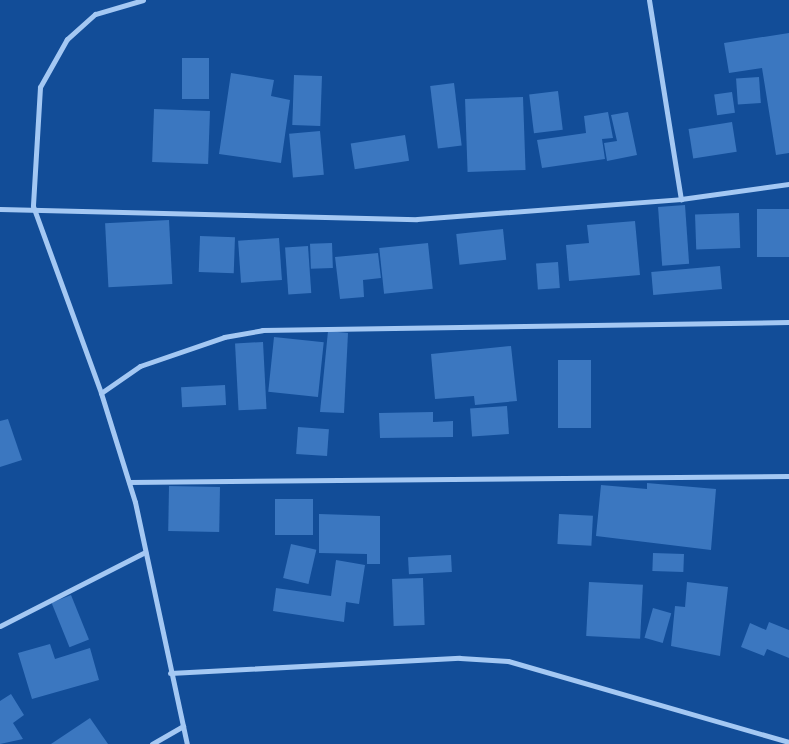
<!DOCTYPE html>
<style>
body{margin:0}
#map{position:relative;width:789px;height:744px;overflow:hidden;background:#124d98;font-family:"Source Sans 3",sans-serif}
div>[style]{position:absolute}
.building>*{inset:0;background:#3b77c0;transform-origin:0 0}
.minor>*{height:5px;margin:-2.5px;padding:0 2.5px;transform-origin:2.5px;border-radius:2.5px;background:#a4c8f3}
span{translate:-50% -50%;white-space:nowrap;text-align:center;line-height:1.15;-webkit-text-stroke:4.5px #124d98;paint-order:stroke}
</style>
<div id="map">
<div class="building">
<div style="clip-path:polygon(789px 33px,789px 153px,776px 155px,762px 68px,729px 73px,724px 43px)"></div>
<div style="left:182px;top:58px;width:27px;height:41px"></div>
<div style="clip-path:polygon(231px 73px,274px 80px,271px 96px,290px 100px,281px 163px,219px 154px)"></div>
<div style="left:294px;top:75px;width:28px;height:50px;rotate:2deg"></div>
<div style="left:759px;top:77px;width:26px;height:23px;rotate:86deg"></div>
<div style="left:454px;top:83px;width:63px;height:24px;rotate:83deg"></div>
<div style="left:558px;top:91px;width:39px;height:29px;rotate:83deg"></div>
<div style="left:732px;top:92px;width:21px;height:18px;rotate:82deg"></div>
<div style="left:523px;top:97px;width:73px;height:58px;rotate:88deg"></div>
<div style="left:154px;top:109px;width:56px;height:53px;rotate:2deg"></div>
<div style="clip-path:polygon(608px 112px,613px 138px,602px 139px,605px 159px,542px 168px,537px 140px,586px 133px,584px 116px)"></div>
<div style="clip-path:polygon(628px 112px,637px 155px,607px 161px,604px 143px,617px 141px,611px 115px)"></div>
<div style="left:732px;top:122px;width:30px;height:44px;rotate:81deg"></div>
<div style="left:320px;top:131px;width:44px;height:31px;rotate:85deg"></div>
<div style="left:405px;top:135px;width:26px;height:55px;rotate:81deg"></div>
<div style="left:685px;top:205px;width:59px;height:27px;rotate:86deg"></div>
<div style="left:757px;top:209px;width:32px;height:48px"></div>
<div style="left:739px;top:213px;width:35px;height:44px;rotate:88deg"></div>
<div style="left:169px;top:220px;width:64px;height:64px;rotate:87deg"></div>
<div style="clip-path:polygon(635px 221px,640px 275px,569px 281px,566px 245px,589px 243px,587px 225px)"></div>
<div style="left:503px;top:229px;width:31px;height:47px;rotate:84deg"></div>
<div style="left:200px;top:236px;width:35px;height:36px;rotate:2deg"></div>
<div style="left:279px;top:238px;width:42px;height:41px;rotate:86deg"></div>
<div style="left:332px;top:243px;width:25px;height:22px;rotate:88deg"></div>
<div style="left:428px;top:243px;width:46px;height:49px;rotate:84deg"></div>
<div style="left:308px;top:246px;width:47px;height:23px;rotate:86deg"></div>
<div style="clip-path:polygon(378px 253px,381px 278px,363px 280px,364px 297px,340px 299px,335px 257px)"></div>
<div style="left:558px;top:262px;width:26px;height:22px;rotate:86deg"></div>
<div style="left:720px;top:266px;width:23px;height:69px;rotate:85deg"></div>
<div style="clip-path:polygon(328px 331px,348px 333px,344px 413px,320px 412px)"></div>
<div style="left:274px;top:337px;width:50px;height:55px;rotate:6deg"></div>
<div style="left:263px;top:342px;width:67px;height:28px;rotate:87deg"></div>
<div style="clip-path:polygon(511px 346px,517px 401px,475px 405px,474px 396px,435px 399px,431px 354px)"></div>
<div style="left:558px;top:360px;width:33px;height:68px"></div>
<div style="left:225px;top:385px;width:20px;height:44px;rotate:87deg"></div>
<div style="left:507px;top:406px;width:28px;height:37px;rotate:86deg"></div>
<div style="clip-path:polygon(433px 412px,433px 422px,453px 421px,453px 437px,380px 438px,379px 413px)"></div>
<div style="clip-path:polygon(8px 419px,22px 460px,0 467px,0 421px)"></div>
<div style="left:298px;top:427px;width:31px;height:27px;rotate:4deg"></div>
<div style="clip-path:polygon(647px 483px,716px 489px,711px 550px,596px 536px,601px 485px,647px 489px)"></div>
<div style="left:169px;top:486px;width:51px;height:45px;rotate:1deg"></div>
<div style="left:275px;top:499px;width:38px;height:36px"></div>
<div style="clip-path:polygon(319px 514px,380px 516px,380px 564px,367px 564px,367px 554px,319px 553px)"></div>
<div style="left:559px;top:514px;width:34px;height:30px;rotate:3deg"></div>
<div style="left:291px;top:544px;width:26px;height:35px;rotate:13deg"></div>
<div style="left:653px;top:553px;width:31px;height:18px;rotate:2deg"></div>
<div style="left:451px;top:555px;width:17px;height:43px;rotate:87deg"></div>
<div style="clip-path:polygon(336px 560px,365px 565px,359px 604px,346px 602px,344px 622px,273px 611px,276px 588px,331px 596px)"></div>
<div style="left:423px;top:578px;width:47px;height:31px;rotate:88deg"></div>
<div style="left:589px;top:582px;width:54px;height:54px;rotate:3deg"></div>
<div style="clip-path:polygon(687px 582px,728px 587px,720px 656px,671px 646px,675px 606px,685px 607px)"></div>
<div style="left:71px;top:595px;width:48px;height:21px;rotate:68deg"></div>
<div style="left:653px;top:608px;width:19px;height:31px;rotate:16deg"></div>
<div style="clip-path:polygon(769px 622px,789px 630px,789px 658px,767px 649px,764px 656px,741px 647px,750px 623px,766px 630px)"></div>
<div style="clip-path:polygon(50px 644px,55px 659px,90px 648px,99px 680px,32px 699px,18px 653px)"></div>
<div style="clip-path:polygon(11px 694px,24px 715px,13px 723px,23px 739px,0 744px,0 701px)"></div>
<div style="clip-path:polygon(90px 718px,108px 744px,51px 744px)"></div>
</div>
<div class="minor">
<div style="left:143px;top:0;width:50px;rotate:163.7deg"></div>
<div style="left:95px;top:14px;width:38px;rotate:138deg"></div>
<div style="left:67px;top:39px;width:55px;rotate:119.4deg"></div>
<div style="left:40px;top:87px;width:119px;rotate:93.4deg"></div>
<div style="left:33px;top:206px;width:199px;rotate:70deg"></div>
<div style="left:101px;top:393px;width:114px;rotate:72.7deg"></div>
<div style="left:135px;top:502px;width:248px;rotate:77.9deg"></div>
<div style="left:649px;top:0;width:202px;rotate:80.9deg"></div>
<div style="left:0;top:209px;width:417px;rotate:1.4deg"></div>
<div style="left:417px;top:219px;width:265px;rotate:-4.3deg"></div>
<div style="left:681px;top:199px;width:109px;rotate:-7.9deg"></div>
<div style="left:101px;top:393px;width:47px;rotate:-34.7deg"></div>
<div style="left:140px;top:366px;width:89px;rotate:-19deg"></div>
<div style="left:224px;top:337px;width:39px;rotate:-10deg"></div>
<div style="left:262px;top:330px;width:527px;rotate:-0.87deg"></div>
<div style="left:129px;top:482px;width:660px;rotate:-0.52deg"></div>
<div style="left:0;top:626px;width:163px;rotate:-27deg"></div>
<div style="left:170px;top:673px;width:290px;rotate:-3deg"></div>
<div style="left:460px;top:658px;width:48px;rotate:3.6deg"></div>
<div style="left:508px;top:661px;width:292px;rotate:16.1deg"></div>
<div style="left:152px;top:744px;width:36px;rotate:-30deg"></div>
</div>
</div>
